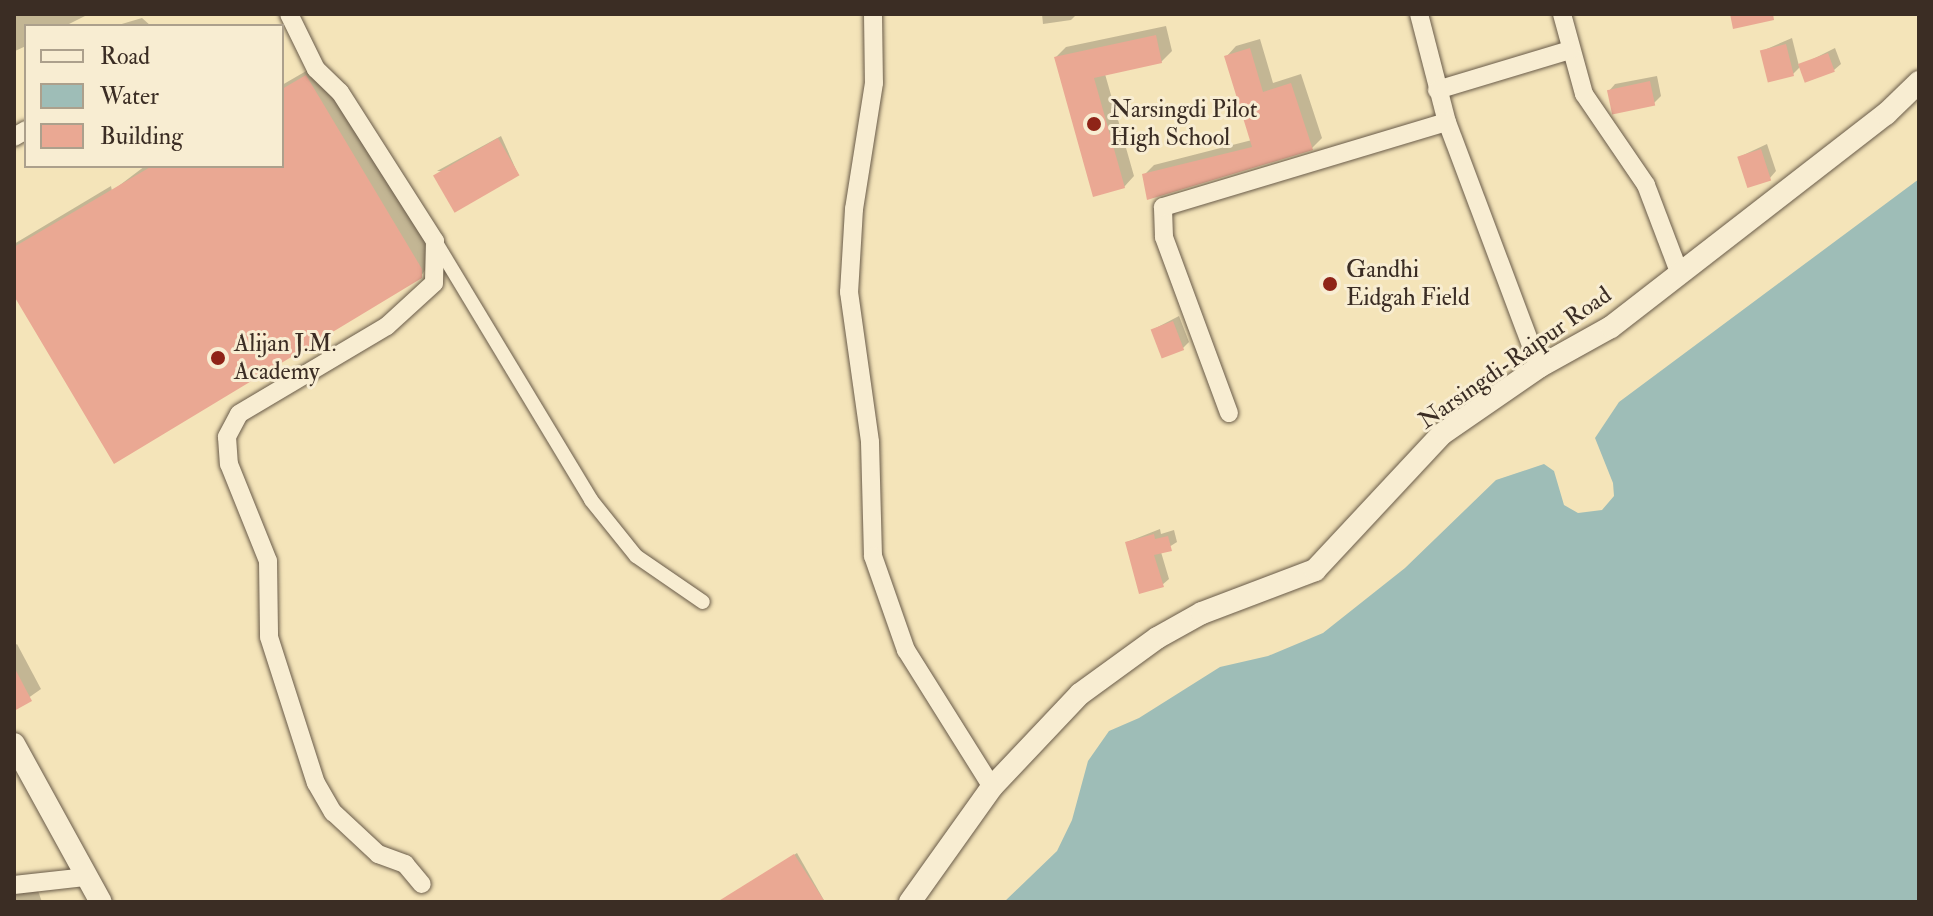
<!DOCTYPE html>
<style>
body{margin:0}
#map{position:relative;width:1933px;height:916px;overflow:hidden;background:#f4e4b9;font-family:"IM FELL Double Pica",serif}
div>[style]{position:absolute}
.water>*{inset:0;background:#9ebdb7}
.shadow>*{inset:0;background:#0003}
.building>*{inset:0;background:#eaa893;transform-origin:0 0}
.roads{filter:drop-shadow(0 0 2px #695b49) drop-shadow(0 0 2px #695b49)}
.pedestrian>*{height:14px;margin:-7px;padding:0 7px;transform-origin:7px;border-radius:7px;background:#f8edd2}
.minor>*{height:18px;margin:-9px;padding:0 9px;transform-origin:9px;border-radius:9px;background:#f8edd2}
.tertiary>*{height:22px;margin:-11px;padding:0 11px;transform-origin:11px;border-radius:11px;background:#f8edd2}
.dots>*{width:22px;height:22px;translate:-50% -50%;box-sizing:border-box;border:4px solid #f8edd2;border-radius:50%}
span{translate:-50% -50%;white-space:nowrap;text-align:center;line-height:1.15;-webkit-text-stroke:6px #f8edd2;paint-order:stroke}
.poi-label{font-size:24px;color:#3b2d24}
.left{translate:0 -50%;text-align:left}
.street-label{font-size:24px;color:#3b2d24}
.frame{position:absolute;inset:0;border:16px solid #3b2d24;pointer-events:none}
.legend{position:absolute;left:24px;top:24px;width:260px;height:144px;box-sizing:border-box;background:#f8edd2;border:2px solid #aca08c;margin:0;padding:10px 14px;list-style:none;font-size:24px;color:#3b2d24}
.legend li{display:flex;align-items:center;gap:16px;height:40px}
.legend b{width:40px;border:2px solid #aca08c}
</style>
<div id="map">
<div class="water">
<div style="clip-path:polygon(1919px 179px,1919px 902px,1004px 902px,1057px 851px,1072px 820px,1088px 761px,1109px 731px,1139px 718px,1220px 667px,1268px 656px,1323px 633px,1405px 568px,1496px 480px,1544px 464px,1554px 471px,1564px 505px,1578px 513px,1602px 510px,1614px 496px,1613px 483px,1595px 438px,1619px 402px)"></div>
</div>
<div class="shadow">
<div style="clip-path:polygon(14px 14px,89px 14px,65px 26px,26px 26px,26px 46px,15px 51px)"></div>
<div style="clip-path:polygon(1042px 14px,1077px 14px,1071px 20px,1043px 24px)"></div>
<div style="clip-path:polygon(142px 18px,151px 26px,115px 26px)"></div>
<div style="clip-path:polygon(1166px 26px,1172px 51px,1161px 62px,1105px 74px,1134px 176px,1124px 187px,1056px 57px,1066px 47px)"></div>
<div style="clip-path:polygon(1792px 38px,1799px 66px,1835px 48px,1841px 64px,1834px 70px,1801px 66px,1793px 74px,1762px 51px)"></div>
<div style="clip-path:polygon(1260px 39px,1273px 83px,1301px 74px,1322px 138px,1312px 148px,1144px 175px,1154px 165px,1252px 140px,1226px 57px,1236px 46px)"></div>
<div style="clip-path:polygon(320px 63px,435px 255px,421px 276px,14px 292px,14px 244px,111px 186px,112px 191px,145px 166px,282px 166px,282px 85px)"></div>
<div style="clip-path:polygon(1657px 76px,1661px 96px,1654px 103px,1609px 91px,1615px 84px)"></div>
<div style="clip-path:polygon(501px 136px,518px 174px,437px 171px)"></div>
<div style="clip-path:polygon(1767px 144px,1776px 171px,1770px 178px,1739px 157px)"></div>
<div style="clip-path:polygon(1179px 316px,1189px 342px,1183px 348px,1152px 330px)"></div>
<div style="clip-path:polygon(1160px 529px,1161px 534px,1174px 530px,1177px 542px,1161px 552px,1169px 579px,1162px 585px,1127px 542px)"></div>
<div style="clip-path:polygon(17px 644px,41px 689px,14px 708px,14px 646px)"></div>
<div style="clip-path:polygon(797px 853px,825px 902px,735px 902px,733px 893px)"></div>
<div style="clip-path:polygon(37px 888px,42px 902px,14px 902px,14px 892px)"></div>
</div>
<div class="building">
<div style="clip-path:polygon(1730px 14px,1773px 14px,1774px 20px,1733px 29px)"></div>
<div style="clip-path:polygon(1156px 35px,1162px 63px,1094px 78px,1125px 188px,1093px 197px,1054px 57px)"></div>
<div style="left:1786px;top:44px;width:33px;height:27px;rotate:76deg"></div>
<div style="clip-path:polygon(1250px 48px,1263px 92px,1291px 83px,1313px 150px,1147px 200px,1142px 174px,1252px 147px,1224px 56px)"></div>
<div style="left:1828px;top:53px;width:20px;height:32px;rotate:70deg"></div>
<div style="clip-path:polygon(306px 75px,422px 269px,422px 278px,114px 464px,14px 296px,14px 247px,152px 166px,282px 166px,282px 89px)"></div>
<div style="left:1650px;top:81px;width:25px;height:44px;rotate:78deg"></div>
<div style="left:498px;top:138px;width:43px;height:75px;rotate:60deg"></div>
<div style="left:1761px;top:149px;width:33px;height:25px;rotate:72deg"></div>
<div style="left:1173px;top:321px;width:31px;height:24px;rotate:69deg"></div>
<div style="clip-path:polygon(1154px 534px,1155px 539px,1168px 536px,1172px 551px,1154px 555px,1164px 587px,1139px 594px,1125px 542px)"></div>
<div style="clip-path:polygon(14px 667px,32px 701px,14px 711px)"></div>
<div style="clip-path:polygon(794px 854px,825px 902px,717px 902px)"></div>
</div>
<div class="roads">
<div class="pedestrian">
<div style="left:435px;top:241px;width:302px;rotate:58.9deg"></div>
<div style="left:591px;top:500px;width:72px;rotate:51.2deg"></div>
<div style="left:636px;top:556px;width:81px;rotate:34.5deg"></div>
</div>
<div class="minor">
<div style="left:289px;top:14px;width:61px;rotate:63.9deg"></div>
<div style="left:316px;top:69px;width:33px;rotate:44deg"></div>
<div style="left:340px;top:92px;width:177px;rotate:57.5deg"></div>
<div style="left:435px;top:241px;width:42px;rotate:91.4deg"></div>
<div style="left:434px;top:283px;width:64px;rotate:137.5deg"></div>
<div style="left:387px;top:326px;width:172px;rotate:149.3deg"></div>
<div style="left:239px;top:414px;width:26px;rotate:118deg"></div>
<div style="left:227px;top:437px;width:27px;rotate:86deg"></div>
<div style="left:229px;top:464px;width:105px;rotate:68.1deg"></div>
<div style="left:268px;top:561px;width:76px;rotate:89.2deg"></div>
<div style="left:269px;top:637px;width:153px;rotate:72.2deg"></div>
<div style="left:316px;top:783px;width:34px;rotate:60deg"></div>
<div style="left:333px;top:812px;width:62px;rotate:43deg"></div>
<div style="left:378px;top:854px;width:29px;rotate:20deg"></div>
<div style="left:405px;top:864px;width:26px;rotate:50deg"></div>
<div style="left:873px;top:14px;width:69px;rotate:89.2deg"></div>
<div style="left:874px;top:83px;width:128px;rotate:99deg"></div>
<div style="left:854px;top:209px;width:83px;rotate:93.4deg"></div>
<div style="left:849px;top:292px;width:151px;rotate:82deg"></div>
<div style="left:870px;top:442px;width:114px;rotate:88.5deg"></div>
<div style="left:873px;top:556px;width:100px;rotate:70.7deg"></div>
<div style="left:906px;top:650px;width:162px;rotate:57.9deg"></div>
<div style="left:1419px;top:14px;width:112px;rotate:75.5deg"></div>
<div style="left:1447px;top:122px;width:262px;rotate:69.4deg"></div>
<div style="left:1562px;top:14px;width:83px;rotate:74.6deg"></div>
<div style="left:1584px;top:94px;width:110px;rotate:55.7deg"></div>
<div style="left:1646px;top:185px;width:93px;rotate:69.2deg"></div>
<div style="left:1437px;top:90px;width:139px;rotate:-16.7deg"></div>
<div style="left:14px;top:137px;width:14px;rotate:-30deg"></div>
<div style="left:1229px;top:413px;width:188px;rotate:-110.3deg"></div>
<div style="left:1164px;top:237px;width:30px;rotate:-92deg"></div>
<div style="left:1163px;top:207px;width:296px;rotate:-16.7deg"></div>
<div style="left:14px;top:885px;width:71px;rotate:-6.4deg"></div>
</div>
<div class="tertiary">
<div style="left:14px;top:744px;width:180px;rotate:61.2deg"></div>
<div style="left:910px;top:902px;width:141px;rotate:-54.5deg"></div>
<div style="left:992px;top:787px;width:128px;rotate:-46.6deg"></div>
<div style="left:1080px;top:694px;width:95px;rotate:-36deg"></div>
<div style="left:1157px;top:638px;width:51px;rotate:-29.1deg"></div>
<div style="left:1202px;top:613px;width:121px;rotate:-20.8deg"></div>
<div style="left:1315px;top:570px;width:186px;rotate:-47deg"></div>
<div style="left:1442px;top:434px;width:118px;rotate:-34.6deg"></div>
<div style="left:1539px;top:367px;width:82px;rotate:-29.1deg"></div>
<div style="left:1611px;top:327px;width:348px;rotate:-37.8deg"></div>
<div style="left:1886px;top:114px;width:46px;rotate:-44.1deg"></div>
</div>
</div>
<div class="dots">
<div style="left:1094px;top:124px;background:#8f2418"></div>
<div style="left:1330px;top:284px;background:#8f2418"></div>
<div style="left:218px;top:358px;background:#8f2418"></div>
</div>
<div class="poi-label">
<span class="left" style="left:1110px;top:124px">Narsingdi Pilot<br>High School</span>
<span class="left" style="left:1346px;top:284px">Gandhi<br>Eidgah Field</span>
<span class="left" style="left:234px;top:358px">Alijan J.M.<br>Academy</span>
</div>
<div class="street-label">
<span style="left:1515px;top:358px;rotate:-35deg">Narsingdi-Raipur Road</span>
</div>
<div class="frame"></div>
<ul class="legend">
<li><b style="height:10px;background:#f8edd2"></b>Road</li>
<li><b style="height:22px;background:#9ebdb7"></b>Water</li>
<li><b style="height:22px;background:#eaa893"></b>Building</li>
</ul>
</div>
